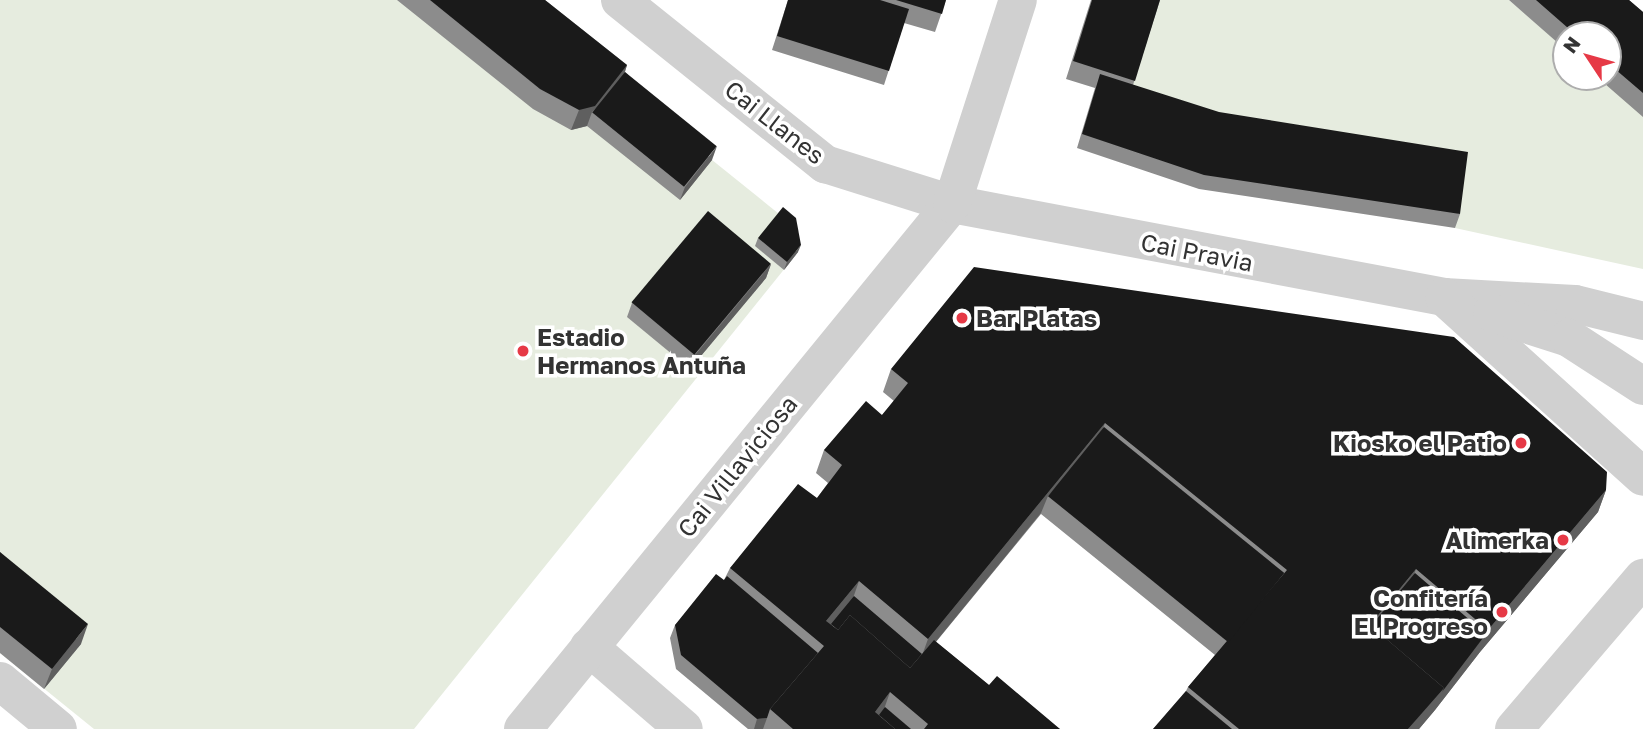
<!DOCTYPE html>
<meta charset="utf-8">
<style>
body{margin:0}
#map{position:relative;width:1643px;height:729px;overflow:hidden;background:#fff;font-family:"Golos Text",sans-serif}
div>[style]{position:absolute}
.green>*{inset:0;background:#e6ecdf}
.street>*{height:38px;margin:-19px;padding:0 19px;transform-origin:19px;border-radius:19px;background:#d0d0d0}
.wall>*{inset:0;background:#8c8c8c}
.shaded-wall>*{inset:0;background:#5f5f5f}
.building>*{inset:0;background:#1a1a1a;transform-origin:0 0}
.dots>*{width:19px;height:19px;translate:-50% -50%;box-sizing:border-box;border:4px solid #fff;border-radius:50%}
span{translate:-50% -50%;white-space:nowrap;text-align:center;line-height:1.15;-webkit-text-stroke:7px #fff;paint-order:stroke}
.street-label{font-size:24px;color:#333}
.poi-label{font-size:24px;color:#333;font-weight:700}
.left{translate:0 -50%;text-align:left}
.right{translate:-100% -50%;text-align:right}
.north{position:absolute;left:1552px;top:21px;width:70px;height:70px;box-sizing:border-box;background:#fff;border:2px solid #adadad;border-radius:50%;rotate:306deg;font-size:19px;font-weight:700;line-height:28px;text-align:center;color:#333}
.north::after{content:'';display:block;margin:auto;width:24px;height:32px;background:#e63946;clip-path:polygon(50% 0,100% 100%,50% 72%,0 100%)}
</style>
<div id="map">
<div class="green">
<div style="clip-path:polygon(0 0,513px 0,794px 226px,798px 252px,414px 729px,94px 729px,0 653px)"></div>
<div style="clip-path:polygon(1159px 0,1509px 0,1566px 49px,1566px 77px,1598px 77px,1643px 116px,1643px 269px,1455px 228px,1463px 166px,1128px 99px)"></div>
</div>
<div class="street">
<div style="left:620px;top:0;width:263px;rotate:38.7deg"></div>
<div style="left:825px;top:164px;width:133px;rotate:17.5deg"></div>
<div style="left:952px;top:204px;width:501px;rotate:10.7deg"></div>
<div style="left:1444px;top:297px;width:131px;rotate:3.1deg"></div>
<div style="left:1575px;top:304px;width:70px;rotate:14deg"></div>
<div style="left:1444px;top:297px;width:268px;rotate:42.1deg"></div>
<div style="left:1492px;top:313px;width:81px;rotate:18deg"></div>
<div style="left:1569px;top:338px;width:88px;rotate:33deg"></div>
<div style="left:589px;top:647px;width:125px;rotate:40.8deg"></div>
<div style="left:0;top:681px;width:75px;rotate:39.6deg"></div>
<div style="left:523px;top:729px;width:678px;rotate:-50.75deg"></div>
<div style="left:952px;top:204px;width:214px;rotate:-72.1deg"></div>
<div style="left:1514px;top:729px;width:199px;rotate:-49.5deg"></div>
</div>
<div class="wall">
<div style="clip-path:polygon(397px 0,545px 0,627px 65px,625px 72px,712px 160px,680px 200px,587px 126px,571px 130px,533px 109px)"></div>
<div style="clip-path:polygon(788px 0,946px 0,935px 32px,904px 23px,884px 85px,772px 50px)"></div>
<div style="clip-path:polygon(1091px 0,1160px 0,1133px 85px,1460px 214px,1455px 228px,1199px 189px,1077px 148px,1095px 88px,1066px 79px)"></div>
<div style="clip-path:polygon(1509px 0,1629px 0,1643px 12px,1643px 117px,1597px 77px,1608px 77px,1608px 35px,1566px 35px,1566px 50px)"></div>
<div style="clip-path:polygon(758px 238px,798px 252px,784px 270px,755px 246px)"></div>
<div style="clip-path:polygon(771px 264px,766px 278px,690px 369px,627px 317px,632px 303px)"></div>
<div style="clip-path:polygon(891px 369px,1606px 490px,1598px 512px,1480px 652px,1435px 710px,1419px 729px,1153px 729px,1186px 691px,1188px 687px,1215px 655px,1041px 514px,936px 642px,989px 685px,1060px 729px,748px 729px,676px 669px,670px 638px,675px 625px,724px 580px,730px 568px,817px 498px,828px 483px,816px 473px,824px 450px,882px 415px,894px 401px,883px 392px)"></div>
<div style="clip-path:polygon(0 552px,81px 644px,44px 689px,0 653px)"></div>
</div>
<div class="shaded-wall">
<div style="clip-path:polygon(627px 65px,620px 86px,592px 112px,587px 126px,571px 130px,579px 110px)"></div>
<div style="clip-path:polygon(717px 146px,712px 160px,680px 200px,685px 187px)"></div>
<div style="clip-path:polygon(801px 245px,798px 252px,784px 270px,787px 262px)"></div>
<div style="clip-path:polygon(771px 264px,766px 278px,690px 369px,695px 355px)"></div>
<div style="clip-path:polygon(1105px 423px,1097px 445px,1048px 496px,1041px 513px,920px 661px,928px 639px)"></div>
<div style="clip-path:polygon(1606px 490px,1598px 512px,1480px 652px,1435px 710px,1419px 729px,1408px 729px,1486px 634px,1488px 630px)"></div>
<div style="clip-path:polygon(1416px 569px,1408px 591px,1369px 628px,1370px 625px)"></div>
<div style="clip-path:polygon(859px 581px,851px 604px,823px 637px,826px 621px)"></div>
<div style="clip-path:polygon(88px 624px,81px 644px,44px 689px,52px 669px)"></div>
<div style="clip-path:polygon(890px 692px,882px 715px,872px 728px,875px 712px)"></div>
<div style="clip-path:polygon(767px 718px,763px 729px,754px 729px,757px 719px)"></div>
</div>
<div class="building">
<div style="clip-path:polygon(430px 0,545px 0,627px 65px,595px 106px,579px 110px,540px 89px)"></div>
<div style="clip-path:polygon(788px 0,880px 0,909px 9px,889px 71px,777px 36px)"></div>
<div style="clip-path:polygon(896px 0,946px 0,942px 14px)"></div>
<div style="clip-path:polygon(1092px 0,1160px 0,1135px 81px,1073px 61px)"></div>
<div style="clip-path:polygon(1536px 0,1629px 0,1643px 12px,1643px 93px,1608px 63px,1608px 35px,1576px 35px)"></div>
<div style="left:625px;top:72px;width:118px;height:52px;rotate:39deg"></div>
<div style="clip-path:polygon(1100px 74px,1219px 112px,1468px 152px,1460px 214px,1204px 175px,1082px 134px)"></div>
<div style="clip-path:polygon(783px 207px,796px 218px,801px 245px,787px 262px,758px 238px)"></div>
<div style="left:708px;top:211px;width:82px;height:119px;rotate:40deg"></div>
<div style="clip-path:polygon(974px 267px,1454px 337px,1607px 472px,1606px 490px,1488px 630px,1416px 569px,1370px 625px,1444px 688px,1408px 729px,1239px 729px,1188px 687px,1287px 570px,1105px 423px,928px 639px,859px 581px,826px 621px,838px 630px,850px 615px,910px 668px,934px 640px,989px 685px,997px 676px,1060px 729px,924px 729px,928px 724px,890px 692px,875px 712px,895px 729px,793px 729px,770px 709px,824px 646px,730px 568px,798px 484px,817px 498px,842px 465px,824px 450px,866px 401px,882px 415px,908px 383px,891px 369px)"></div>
<div style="left:1104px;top:427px;width:232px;height:89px;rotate:39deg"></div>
<div style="clip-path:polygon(0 552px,88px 624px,52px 669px,0 627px)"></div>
<div style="clip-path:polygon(1415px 573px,1486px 634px,1442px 692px,1444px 688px,1371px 626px)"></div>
<div style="clip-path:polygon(716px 574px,724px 580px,727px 576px,818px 653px,770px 709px,767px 718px,757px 719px,681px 655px,675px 625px)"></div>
<div style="clip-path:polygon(854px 596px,922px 654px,910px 668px,850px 615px,838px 630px,831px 624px)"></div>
<div style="clip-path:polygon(1186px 691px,1232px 729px,1153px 729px)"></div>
<div style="clip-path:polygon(885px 707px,911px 729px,895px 729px,879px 715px)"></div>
</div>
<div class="dots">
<div style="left:962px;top:318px;background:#e63946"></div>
<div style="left:523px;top:351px;background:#e63946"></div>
<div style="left:1521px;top:443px;background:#e63946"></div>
<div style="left:1563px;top:540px;background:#e63946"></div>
<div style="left:1502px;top:612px;background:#e63946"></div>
</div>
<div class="street-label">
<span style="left:775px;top:122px;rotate:38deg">Cai Llanes</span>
<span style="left:1197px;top:252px;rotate:11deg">Cai Pravia</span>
<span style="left:737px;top:466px;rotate:-51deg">Cai Villaviciosa</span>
</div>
<div class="poi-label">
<span class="left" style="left:976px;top:318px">Bar Platas</span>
<span class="left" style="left:537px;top:351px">Estadio<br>Hermanos Antuña</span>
<span class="right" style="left:1507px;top:443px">Kiosko el Patio</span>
<span class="right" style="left:1549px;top:540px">Alimerka</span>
<span class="right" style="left:1488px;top:612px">Confitería<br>El Progreso</span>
</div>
<div class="north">N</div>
</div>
